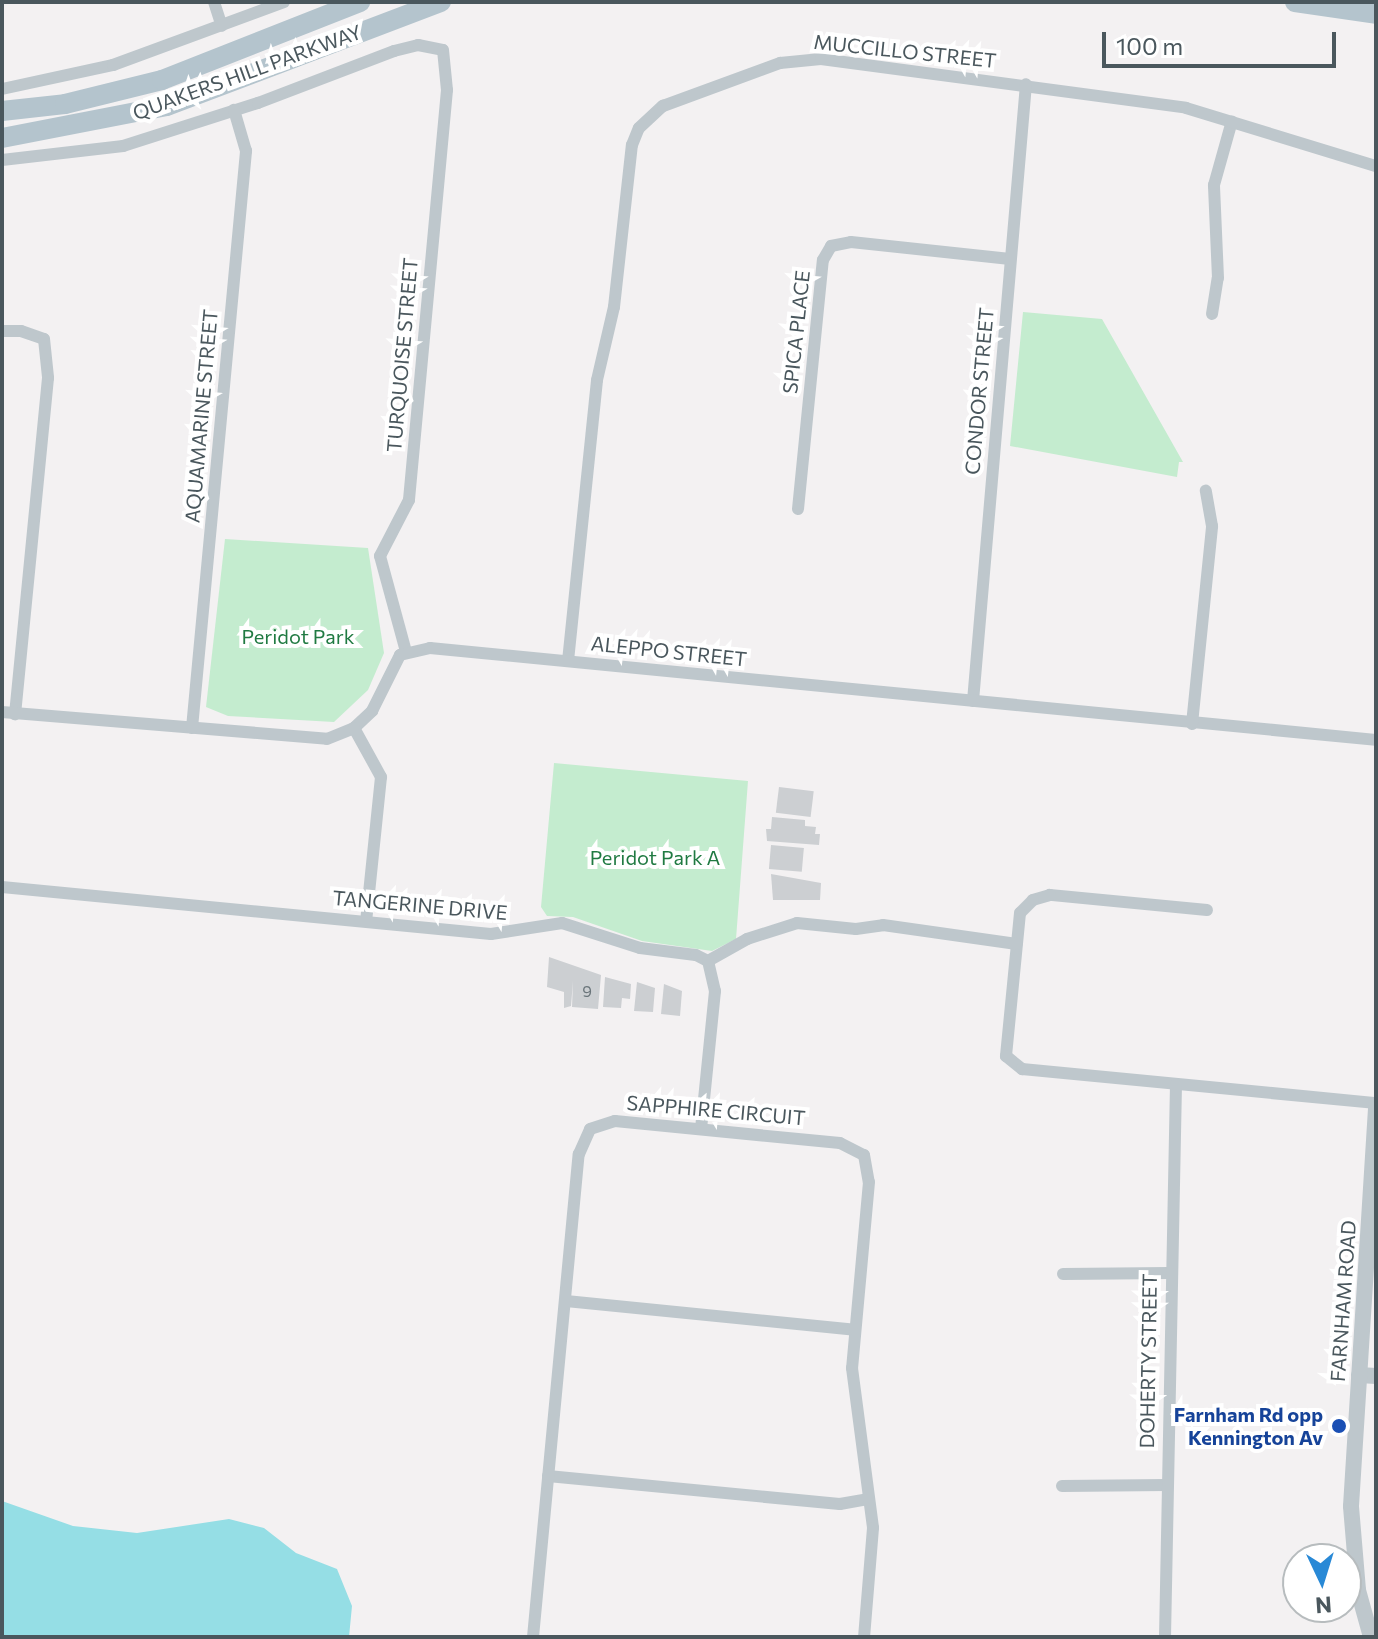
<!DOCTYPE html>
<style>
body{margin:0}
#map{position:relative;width:1378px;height:1639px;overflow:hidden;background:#f3f1f2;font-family:Commissioner,sans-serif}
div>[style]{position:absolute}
.green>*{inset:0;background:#c4eccf}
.water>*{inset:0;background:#95dee5}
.building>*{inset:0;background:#cccfd2;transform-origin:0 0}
.minor>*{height:12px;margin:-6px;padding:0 6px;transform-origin:6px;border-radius:6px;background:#bec7cc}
.tertiary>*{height:16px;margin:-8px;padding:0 8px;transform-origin:8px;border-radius:8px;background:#bec7cc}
.primary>*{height:20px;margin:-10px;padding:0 10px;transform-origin:10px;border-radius:10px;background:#b4c4cd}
.dots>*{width:22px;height:22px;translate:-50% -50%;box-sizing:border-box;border:4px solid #fff;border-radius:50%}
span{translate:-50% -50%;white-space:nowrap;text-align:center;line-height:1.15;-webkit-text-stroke:8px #fff;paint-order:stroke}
.number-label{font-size:16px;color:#6a757a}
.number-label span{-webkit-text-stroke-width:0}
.street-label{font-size:20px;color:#4a575d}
.park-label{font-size:20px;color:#207a42}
.transit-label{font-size:20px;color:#164399;font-weight:700}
.right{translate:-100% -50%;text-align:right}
.frame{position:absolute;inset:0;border:4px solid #4a575d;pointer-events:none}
.north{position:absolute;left:1282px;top:1543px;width:80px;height:80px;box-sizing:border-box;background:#fff;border:2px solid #b7bcbe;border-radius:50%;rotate:176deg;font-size:22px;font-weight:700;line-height:32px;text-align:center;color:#4a575d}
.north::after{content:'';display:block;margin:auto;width:28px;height:36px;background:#2989d6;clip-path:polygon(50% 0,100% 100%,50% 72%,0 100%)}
.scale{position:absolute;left:1102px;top:32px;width:234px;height:36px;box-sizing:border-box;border:4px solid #4a575d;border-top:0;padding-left:10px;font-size:24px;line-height:28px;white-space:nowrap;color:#4a575d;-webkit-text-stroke:6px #fff;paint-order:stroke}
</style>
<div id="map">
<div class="green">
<div style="clip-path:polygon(1023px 312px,1102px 319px,1183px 462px,1179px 462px,1177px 477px,1010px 446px)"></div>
<div style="clip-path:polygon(225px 539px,368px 548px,384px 653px,368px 690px,334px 722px,228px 716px,206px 707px)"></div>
<div style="clip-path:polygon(554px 763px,748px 781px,736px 939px,712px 951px,642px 941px,573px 917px,547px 916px,541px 907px)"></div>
</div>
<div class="water">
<div style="clip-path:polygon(2px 1501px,73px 1526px,137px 1533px,229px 1519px,264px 1528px,296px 1553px,337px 1569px,352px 1606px,349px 1637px,2px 1637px)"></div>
</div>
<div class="building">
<div style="left:779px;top:787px;width:35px;height:26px;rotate:7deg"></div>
<div style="clip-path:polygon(772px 817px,805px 820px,805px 826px,816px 827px,815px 834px,820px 834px,819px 845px,767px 841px,766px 829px,771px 829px)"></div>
<div style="left:771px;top:845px;width:33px;height:24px;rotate:5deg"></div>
<div style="clip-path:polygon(771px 874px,821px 883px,820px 900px,773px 900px)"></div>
<div style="clip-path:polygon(549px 957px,601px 975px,598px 1009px,572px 1007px,573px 981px,571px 1006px,564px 1008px,564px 992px,547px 987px)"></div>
<div style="clip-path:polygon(605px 977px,631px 984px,630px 999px,622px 998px,621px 1008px,603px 1007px)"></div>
<div style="clip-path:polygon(637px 982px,655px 988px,653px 1012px,634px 1011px)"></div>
<div style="clip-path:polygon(664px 984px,682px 991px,680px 1016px,661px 1014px)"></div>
</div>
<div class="minor">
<div style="left:214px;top:2px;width:25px;rotate:72deg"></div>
<div style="left:2px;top:89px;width:114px;rotate:-12.2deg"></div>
<div style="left:113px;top:65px;width:182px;rotate:-20.2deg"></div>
<div style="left:2px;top:160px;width:122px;rotate:-6.6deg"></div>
<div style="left:123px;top:146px;width:142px;rotate:-17.7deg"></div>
<div style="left:258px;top:103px;width:146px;rotate:-20.9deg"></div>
<div style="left:394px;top:51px;width:25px;rotate:-14deg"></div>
<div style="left:418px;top:45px;width:25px;rotate:11deg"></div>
<div style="left:443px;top:50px;width:40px;rotate:84.3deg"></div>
<div style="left:447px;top:90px;width:412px;rotate:95.3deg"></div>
<div style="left:409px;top:500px;width:63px;rotate:117.4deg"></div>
<div style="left:380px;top:556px;width:99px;rotate:74.8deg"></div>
<div style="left:1212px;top:314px;width:36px;rotate:-81deg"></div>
<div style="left:1218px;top:278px;width:93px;rotate:-92.5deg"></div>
<div style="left:1214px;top:185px;width:66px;rotate:-74.3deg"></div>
<div style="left:2px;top:331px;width:19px"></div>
<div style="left:21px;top:331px;width:24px;rotate:19deg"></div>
<div style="left:44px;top:339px;width:39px;rotate:84deg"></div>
<div style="left:48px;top:378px;width:338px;rotate:95.6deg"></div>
<div style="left:798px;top:509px;width:250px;rotate:-84.3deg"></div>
<div style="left:823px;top:260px;width:16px;rotate:-60deg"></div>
<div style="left:831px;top:246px;width:20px;rotate:-11deg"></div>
<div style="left:851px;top:242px;width:160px;rotate:6.1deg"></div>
<div style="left:568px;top:661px;width:282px;rotate:-84.1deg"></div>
<div style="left:597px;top:380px;width:75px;rotate:-76.9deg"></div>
<div style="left:614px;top:307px;width:163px;rotate:-83.7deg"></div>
<div style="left:632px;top:145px;width:18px;rotate:-68deg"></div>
<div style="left:639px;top:128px;width:33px;rotate:-43deg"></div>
<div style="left:663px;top:106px;width:125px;rotate:-20.2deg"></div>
<div style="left:780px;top:63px;width:41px;rotate:-5.6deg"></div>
<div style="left:821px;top:59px;width:368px;rotate:7.6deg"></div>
<div style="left:1186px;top:108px;width:199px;rotate:17deg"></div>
<div style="left:973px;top:701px;width:619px;rotate:-85.09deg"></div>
<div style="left:2px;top:712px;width:326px;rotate:4.7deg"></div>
<div style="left:327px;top:739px;width:29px;rotate:-22deg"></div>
<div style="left:354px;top:728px;width:25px;rotate:-43deg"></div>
<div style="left:372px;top:711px;width:63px;rotate:-63.4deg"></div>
<div style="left:400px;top:655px;width:31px;rotate:-13deg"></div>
<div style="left:430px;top:648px;width:950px;rotate:5.55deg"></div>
<div style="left:1192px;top:724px;width:199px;rotate:-84.2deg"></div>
<div style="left:1212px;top:526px;width:36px;rotate:-100deg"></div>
<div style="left:192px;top:728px;width:580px;rotate:-84.65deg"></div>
<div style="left:246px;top:151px;width:43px;rotate:-106.3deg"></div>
<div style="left:354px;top:728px;width:56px;rotate:61.1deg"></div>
<div style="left:381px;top:777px;width:145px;rotate:95.9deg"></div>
<div style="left:2px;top:887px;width:491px;rotate:5.5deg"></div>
<div style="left:491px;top:934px;width:72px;rotate:-8.8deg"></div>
<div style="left:562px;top:923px;width:82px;rotate:17.8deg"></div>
<div style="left:640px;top:948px;width:56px;rotate:7.1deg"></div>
<div style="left:696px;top:955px;width:13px;rotate:27deg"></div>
<div style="left:708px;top:961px;width:31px;rotate:77deg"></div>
<div style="left:715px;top:991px;width:138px;rotate:95.8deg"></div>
<div style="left:1207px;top:910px;width:158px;rotate:-174.5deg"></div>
<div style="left:1050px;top:895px;width:18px;rotate:164deg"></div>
<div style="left:1033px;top:900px;width:18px;rotate:135deg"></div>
<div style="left:1020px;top:913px;width:144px;rotate:95.6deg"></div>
<div style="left:1006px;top:1056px;width:21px;rotate:39deg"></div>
<div style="left:1022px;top:1069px;width:356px;rotate:5.5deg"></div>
<div style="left:708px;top:961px;width:45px;rotate:-29.4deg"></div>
<div style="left:747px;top:939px;width:52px;rotate:-17.7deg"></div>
<div style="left:797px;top:923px;width:59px;rotate:5.8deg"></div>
<div style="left:856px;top:929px;width:27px;rotate:-8deg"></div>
<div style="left:883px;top:925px;width:135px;rotate:8.1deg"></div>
<div style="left:1063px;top:1274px;width:106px;rotate:-0.5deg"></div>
<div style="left:566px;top:1301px;width:290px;rotate:5.7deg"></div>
<div style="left:548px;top:1476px;width:293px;rotate:5.5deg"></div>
<div style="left:840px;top:1504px;width:28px;rotate:-10deg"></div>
<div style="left:1062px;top:1486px;width:105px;rotate:-0.5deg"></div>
<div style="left:533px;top:1637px;width:485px;rotate:-84.6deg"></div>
<div style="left:579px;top:1154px;width:27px;rotate:-66deg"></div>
<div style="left:590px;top:1129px;width:26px;rotate:-18deg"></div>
<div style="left:615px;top:1121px;width:226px;rotate:5.6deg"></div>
<div style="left:840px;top:1143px;width:27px;rotate:27deg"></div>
<div style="left:864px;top:1155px;width:27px;rotate:80deg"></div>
<div style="left:869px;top:1182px;width:187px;rotate:95.2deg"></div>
<div style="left:852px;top:1368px;width:161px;rotate:82.5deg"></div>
<div style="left:873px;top:1528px;width:109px;rotate:94.7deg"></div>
<div style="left:1165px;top:1637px;width:552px;rotate:-88.86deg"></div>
</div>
<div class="tertiary">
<div style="left:1359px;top:1375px;width:17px;rotate:3deg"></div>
<div style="left:1371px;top:1637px;width:49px;rotate:-105.5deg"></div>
<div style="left:1358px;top:1590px;width:84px;rotate:-94.8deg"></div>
<div style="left:1351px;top:1506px;width:398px;rotate:-86.4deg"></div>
</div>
<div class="primary">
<div style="left:1295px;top:2px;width:82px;rotate:8.4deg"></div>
<div style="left:2px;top:111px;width:63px;rotate:-6.3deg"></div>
<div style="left:65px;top:104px;width:100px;rotate:-13.9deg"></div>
<div style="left:162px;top:80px;width:213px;rotate:-21.5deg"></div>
<div style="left:2px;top:138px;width:168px;rotate:-11deg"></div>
<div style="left:167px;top:106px;width:293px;rotate:-20.8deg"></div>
</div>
<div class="dots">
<div style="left:1339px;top:1426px;background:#1a4fb4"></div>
</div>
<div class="number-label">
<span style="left:587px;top:991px">9</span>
</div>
<div class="street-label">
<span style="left:905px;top:51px;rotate:6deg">MUCCILLO STREET</span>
<span style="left:247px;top:72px;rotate:-20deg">QUAKERS HILL PARKWAY</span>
<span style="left:796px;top:332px;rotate:-84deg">SPICA PLACE</span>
<span style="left:402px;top:355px;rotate:-85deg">TURQUOISE STREET</span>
<span style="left:979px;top:391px;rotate:-85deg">CONDOR STREET</span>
<span style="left:201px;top:416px;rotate:-85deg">AQUAMARINE STREET</span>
<span style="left:669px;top:651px;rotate:6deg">ALEPPO STREET</span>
<span style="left:420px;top:905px;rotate:5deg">TANGERINE DRIVE</span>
<span style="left:716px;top:1110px;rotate:5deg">SAPPHIRE CIRCUIT</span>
<span style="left:1343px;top:1301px;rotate:-86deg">FARNHAM ROAD</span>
<span style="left:1148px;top:1361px;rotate:-89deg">DOHERTY STREET</span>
</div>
<div class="park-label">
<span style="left:298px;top:636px">Peridot Park</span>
<span style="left:655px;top:857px">Peridot Park A</span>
</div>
<div class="transit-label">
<span class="right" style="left:1323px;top:1426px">Farnham Rd opp<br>Kennington Av</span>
</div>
<div class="frame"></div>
<div class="north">N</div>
<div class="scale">100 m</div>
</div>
